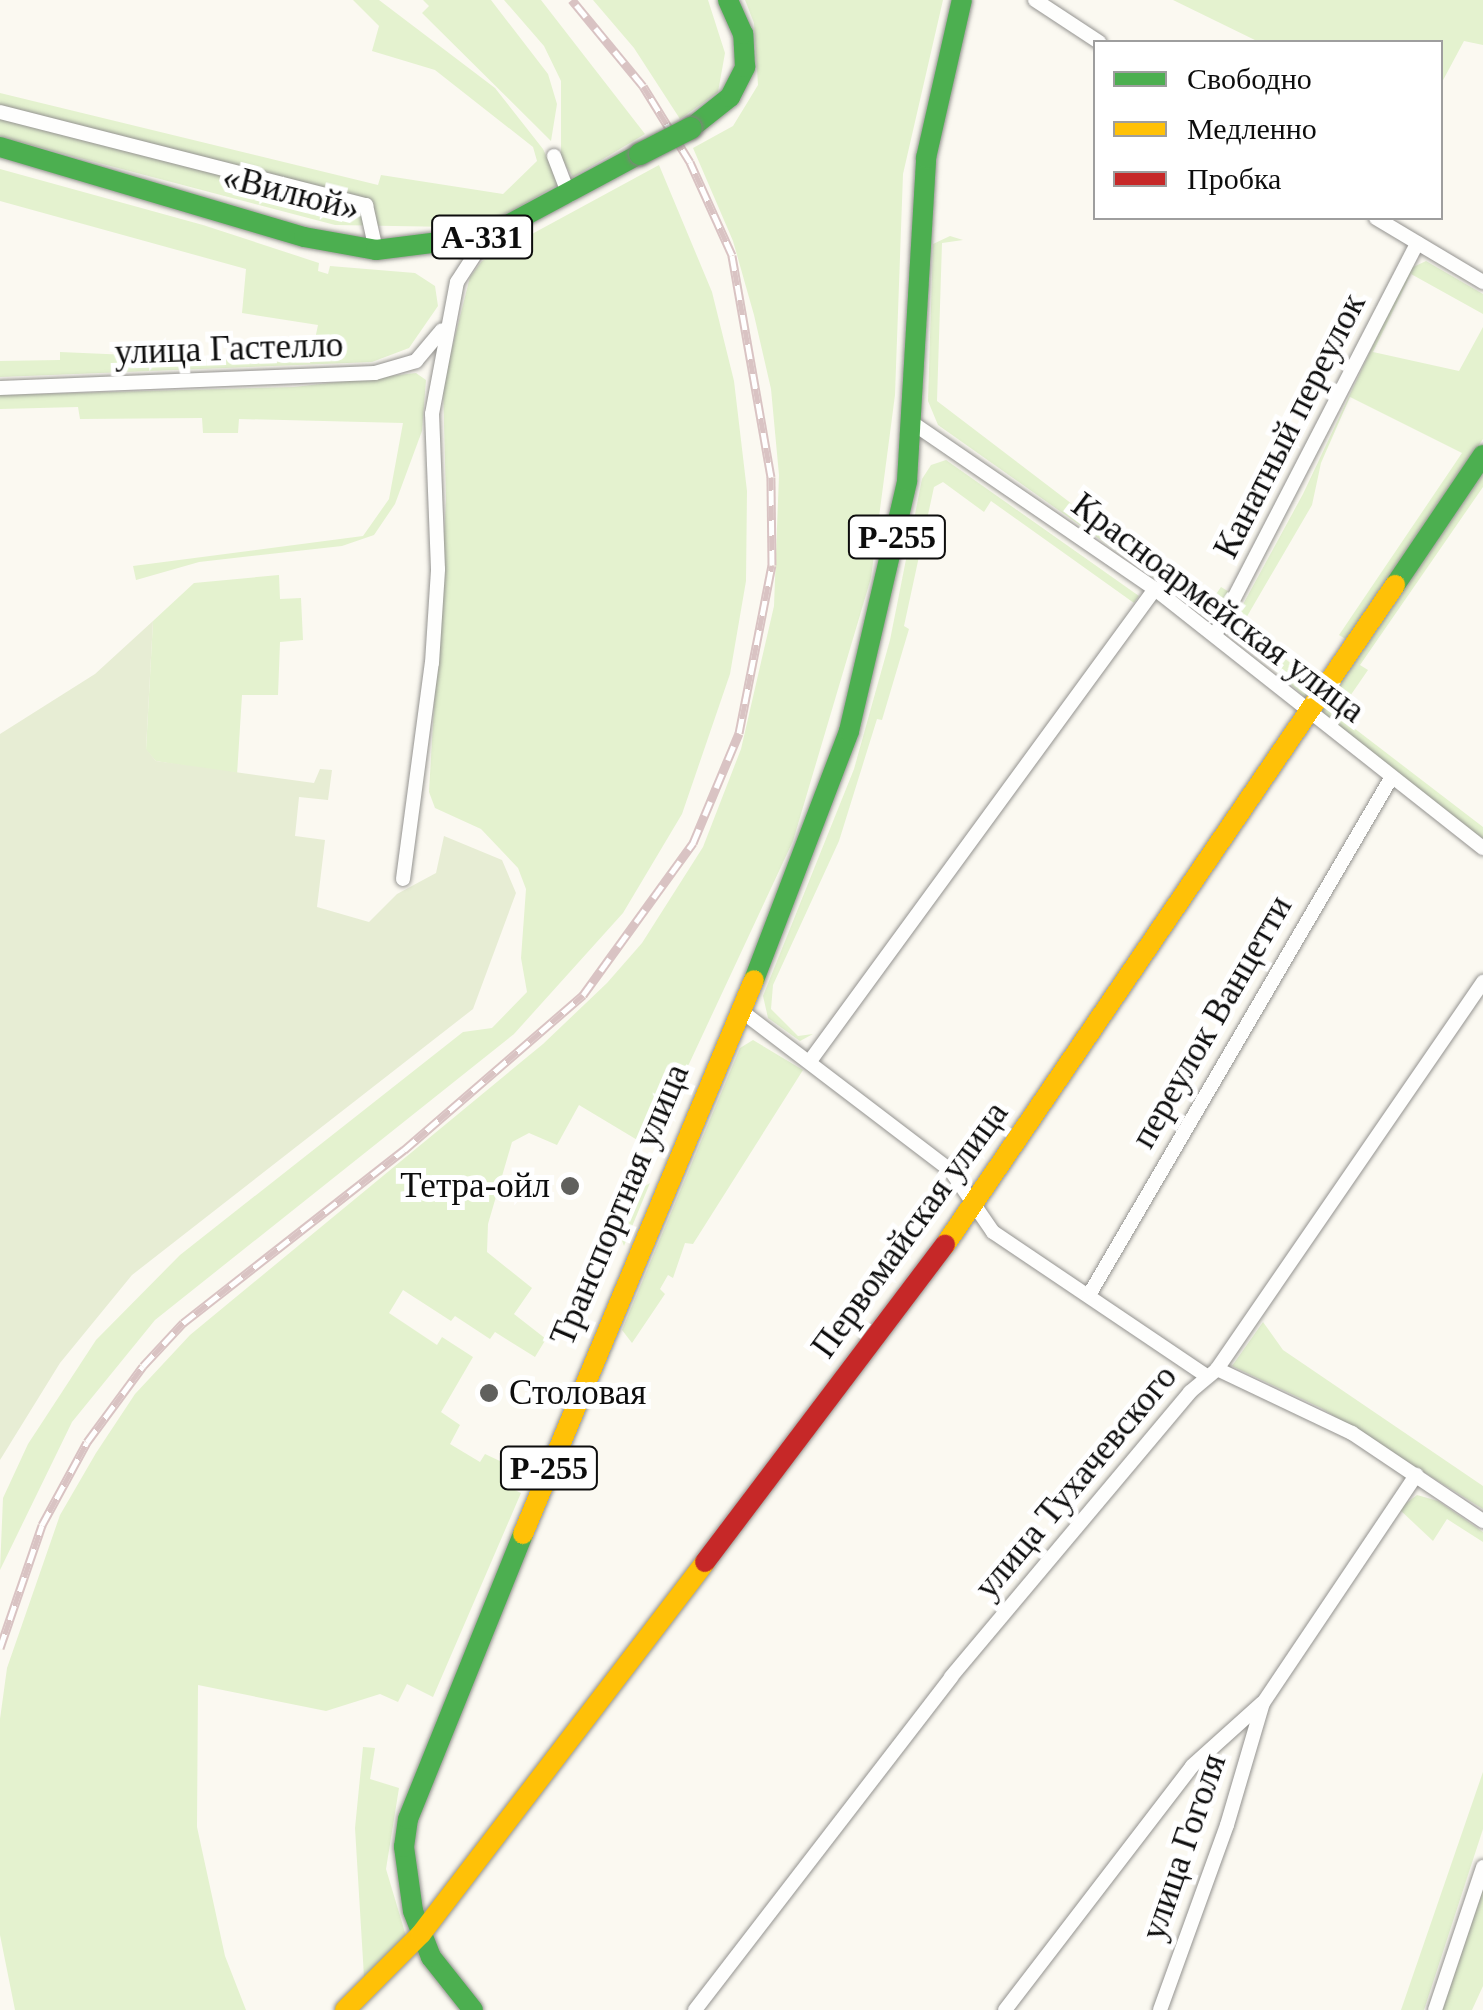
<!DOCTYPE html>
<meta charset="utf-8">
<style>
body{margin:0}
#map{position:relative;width:1483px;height:2010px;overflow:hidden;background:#fbf9f1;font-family:"Times New Roman",serif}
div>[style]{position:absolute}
.green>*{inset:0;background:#e4f2cf}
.cemetery>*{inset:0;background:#e7edd4}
.roads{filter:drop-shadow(0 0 2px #949390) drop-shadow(0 0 2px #949390)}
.street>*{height:14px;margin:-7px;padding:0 7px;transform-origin:7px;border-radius:7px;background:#fefefd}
.fast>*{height:20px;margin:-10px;padding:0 10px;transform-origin:10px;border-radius:10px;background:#4caf50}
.slow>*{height:20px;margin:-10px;padding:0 10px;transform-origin:10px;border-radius:10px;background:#ffc107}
.jam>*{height:20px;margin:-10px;padding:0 10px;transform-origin:10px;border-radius:10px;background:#c62828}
.rail>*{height:9px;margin-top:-4.5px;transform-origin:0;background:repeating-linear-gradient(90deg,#fff 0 15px,#d9c3c3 0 30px);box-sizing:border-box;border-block:2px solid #d9c3c3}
.bridges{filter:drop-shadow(0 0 2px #81817d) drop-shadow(0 0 2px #81817d)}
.fast-bridge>*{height:22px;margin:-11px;padding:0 11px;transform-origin:11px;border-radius:11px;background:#4caf50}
.dots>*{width:28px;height:28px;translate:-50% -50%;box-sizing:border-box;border:5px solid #fff;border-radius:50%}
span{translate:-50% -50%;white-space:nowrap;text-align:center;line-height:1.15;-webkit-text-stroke:10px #fff;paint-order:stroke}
.shield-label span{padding:2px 8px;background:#fff;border:2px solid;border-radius:8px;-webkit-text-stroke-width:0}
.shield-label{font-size:32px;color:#0d0d0d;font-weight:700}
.street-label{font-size:35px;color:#0d0d0d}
.poi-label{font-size:35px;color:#0d0d0d}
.right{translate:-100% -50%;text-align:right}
.left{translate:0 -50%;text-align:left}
.legend{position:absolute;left:1093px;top:40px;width:350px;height:180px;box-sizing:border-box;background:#fff;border:2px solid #9e9e9e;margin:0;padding:12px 18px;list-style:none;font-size:30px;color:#0d0d0d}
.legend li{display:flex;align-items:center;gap:20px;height:50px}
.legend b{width:50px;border:2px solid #9e9e9e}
</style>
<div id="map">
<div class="green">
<div style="clip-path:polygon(353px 0,379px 0,495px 88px,543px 149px,559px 184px,500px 218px,453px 227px,335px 225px,0 137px,0 93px,378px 185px,381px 175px,503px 194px,537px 161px,533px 147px,435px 70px,372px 51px,379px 26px)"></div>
<div style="clip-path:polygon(423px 0,491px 0,548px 74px,557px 104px,551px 141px,422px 13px,429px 6px)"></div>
<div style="clip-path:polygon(504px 0,541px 0,645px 134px,573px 177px,561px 158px,561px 81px,544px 46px)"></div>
<div style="clip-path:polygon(593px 0,708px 0,725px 53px,718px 92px,680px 119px,634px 48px)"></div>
<div style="clip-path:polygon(745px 0,943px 0,903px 174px,895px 395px,871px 578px,793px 841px,689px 1064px,639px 1141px,579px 1105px,557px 1145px,529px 1133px,512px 1142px,488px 1224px,487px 1252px,532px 1288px,514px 1314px,546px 1339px,535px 1357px,495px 1332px,490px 1339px,455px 1316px,451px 1321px,403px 1290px,389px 1313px,437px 1345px,442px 1337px,473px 1357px,441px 1412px,460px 1425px,450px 1444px,480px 1462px,485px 1454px,519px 1470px,513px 1489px,521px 1493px,433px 1697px,407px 1684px,398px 1702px,380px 1694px,326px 1711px,198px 1685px,197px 1827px,225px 1956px,246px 2010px,15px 2010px,0 1935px,0 1719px,7px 1668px,60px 1515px,96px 1453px,135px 1394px,190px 1335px,543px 1044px,607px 983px,642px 943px,703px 847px,741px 749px,774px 606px,779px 475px,771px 389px,754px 315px,733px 241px,693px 148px,733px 126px,758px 85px,754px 23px)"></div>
<div style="clip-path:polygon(1173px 0,1483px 0,1483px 45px,1464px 41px,1441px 84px,1440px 42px,1259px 42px)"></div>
<div style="clip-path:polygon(659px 165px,712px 292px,734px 381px,747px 491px,746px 581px,730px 674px,682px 814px,623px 913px,514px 1034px,155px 1320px,72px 1422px,0 1570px,3px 1498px,28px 1444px,96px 1340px,180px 1255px,463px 1032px,492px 1028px,527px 992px,521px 958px,526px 889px,518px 868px,481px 829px,435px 808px,429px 792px,446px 500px,443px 384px,470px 277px,482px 261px)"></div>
<div style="clip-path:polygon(0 169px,203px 225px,319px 263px,318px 271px,328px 274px,330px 266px,415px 273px,435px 286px,438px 306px,409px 348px,372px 362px,0 377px,0 361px,60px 360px,60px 352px,310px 363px,318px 325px,242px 313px,246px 269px,0 201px)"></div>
<div style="clip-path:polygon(950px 236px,963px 240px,942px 243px,937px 401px,1207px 607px,1221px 587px,1231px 593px,1214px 620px,938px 425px,928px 401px,933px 244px)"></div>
<div style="clip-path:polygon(1426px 261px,1483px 294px,1483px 314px,1411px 274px,1373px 352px,1459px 371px,1483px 327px,1483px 439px,1347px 640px,1339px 635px,1462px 453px,1350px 397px,1321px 463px,1312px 505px,1242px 625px,1311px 679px,1316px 673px,1321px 677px,1307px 699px,1229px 630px,1303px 494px,1409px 269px)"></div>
<div style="clip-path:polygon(416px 373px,426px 380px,422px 431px,395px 504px,374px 535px,342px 546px,199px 562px,136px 580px,133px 566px,363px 536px,389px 499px,403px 423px,239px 419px,238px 433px,203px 433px,202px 418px,80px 419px,78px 407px,0 409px,0 395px,294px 387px)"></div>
<div style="clip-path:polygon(946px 460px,1139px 596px,1134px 603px,991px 501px,984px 512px,943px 482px,934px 487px,904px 626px,909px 629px,882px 720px,877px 719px,839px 841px,773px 985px,771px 1009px,798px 1036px,813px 1034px,800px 1041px,768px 1018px,763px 996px,854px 769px,890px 640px,922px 479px,931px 465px)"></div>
<div style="clip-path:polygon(1483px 470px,1483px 487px,1360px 665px,1368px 670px,1337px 715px,1483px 827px,1483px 839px,1320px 713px)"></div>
<div style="clip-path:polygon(279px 575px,280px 599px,301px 598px,303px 640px,280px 642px,278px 695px,242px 695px,237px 775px,156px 761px,146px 750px,153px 621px,194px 583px)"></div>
<div style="clip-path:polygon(753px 1040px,803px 1070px,693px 1244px,685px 1243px,673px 1278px,668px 1275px,660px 1289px,665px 1294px,632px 1343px,622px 1330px,740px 1048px)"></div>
<div style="clip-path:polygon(650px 1183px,624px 1246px,615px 1222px,625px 1198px)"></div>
<div style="clip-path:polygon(1263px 1322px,1283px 1350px,1483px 1486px,1483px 1509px,1321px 1408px,1232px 1366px)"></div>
<div style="clip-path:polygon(1417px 1495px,1438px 1501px,1483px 1532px,1483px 1542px,1447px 1519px,1433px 1541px,1399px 1509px)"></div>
<div style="clip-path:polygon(363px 1747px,375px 1748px,370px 1779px,399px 1788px,386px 1869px,406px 1936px,334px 2010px,364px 1977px,355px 1828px)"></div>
<div style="clip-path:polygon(1483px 1772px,1483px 1829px,1424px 2010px,1401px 2010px)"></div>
<div style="clip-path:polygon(1483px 1886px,1483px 1986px,1472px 2010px,1441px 2010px)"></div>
</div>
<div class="cemetery">
<div style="clip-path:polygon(153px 621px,146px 749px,156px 761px,314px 783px,320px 769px,332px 770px,328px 800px,299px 797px,295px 836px,325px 840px,317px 907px,369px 922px,397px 894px,436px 873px,444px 836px,502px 860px,516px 893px,473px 1009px,132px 1275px,60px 1363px,0 1460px,0 734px,95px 674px)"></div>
</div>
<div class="roads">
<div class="street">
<div style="left:1035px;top:0;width:77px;rotate:33.3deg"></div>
<div style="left:0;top:112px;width:378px;rotate:14.3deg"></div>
<div style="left:366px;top:205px;width:46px;rotate:77.5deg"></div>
<div style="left:554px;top:156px;width:42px;rotate:69deg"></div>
<div style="left:1376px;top:218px;width:125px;rotate:30.9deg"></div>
<div style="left:0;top:388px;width:375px;rotate:-2.3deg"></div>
<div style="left:375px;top:373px;width:43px;rotate:-16.3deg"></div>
<div style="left:416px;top:361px;width:40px;rotate:-50deg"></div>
<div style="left:911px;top:422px;width:296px;rotate:34.4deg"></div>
<div style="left:1155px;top:589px;width:418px;rotate:38.3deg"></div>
<div style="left:1215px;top:635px;width:441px;rotate:-62.7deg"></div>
<div style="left:403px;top:879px;width:218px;rotate:-82.4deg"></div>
<div style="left:432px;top:663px;width:94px;rotate:-86.3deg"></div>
<div style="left:438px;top:569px;width:155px;rotate:-92.2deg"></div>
<div style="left:432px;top:414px;width:134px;rotate:-79.3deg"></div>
<div style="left:457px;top:282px;width:55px;rotate:-56.9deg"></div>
<div style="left:740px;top:1010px;width:265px;rotate:37.3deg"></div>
<div style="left:951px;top:1171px;width:74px;rotate:55.5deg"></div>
<div style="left:993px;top:1232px;width:256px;rotate:34deg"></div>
<div style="left:810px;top:1061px;width:585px;rotate:-53.84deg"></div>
<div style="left:1089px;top:1295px;width:597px;rotate:-59.7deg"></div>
<div style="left:1217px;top:1369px;width:149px;rotate:25.4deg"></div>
<div style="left:1352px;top:1433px;width:158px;rotate:33.9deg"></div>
<div style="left:695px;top:2010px;width:420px;rotate:-52.4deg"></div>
<div style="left:951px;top:1677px;width:372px;rotate:-50deg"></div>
<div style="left:1190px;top:1392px;width:35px;rotate:-40deg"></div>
<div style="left:1217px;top:1369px;width:470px;rotate:-55.5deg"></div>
<div style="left:1005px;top:2010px;width:307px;rotate:-52.5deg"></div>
<div style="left:1192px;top:1766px;width:94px;rotate:-42deg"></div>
<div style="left:1160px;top:2010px;width:197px;rotate:-70.1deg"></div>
<div style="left:1227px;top:1825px;width:127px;rotate:-73.6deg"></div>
<div style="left:1263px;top:1703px;width:275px;rotate:-56.1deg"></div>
<div style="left:1435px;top:2010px;width:151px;rotate:-71.4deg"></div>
</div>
<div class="fast">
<div style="left:691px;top:128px;width:50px;rotate:-38.5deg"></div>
<div style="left:730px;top:97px;width:34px;rotate:-63deg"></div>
<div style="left:745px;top:67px;width:33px;rotate:-93deg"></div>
<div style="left:743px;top:34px;width:37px;rotate:-114deg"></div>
<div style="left:0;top:147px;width:317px;rotate:16.5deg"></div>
<div style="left:304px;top:237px;width:73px;rotate:10.2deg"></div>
<div style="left:376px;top:250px;width:112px;rotate:-7.2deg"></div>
<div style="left:487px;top:236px;width:174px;rotate:-28.2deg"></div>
<div style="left:1395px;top:585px;width:157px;rotate:-55.9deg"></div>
<div style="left:754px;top:980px;width:267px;rotate:-69.1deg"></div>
<div style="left:849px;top:731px;width:257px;rotate:-76.9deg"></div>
<div style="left:907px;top:481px;width:324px;rotate:-86.6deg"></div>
<div style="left:926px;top:158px;width:162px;rotate:-77.2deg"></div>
<div style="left:473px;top:2010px;width:68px;rotate:-128.4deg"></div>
<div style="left:431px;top:1957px;width:49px;rotate:-111.4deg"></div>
<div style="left:413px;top:1911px;width:65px;rotate:-98deg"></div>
<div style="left:404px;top:1847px;width:28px;rotate:-82deg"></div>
<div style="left:408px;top:1819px;width:307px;rotate:-68deg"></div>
</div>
<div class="slow">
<div style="left:945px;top:1245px;width:799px;rotate:-55.71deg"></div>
<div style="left:523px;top:1534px;width:600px;rotate:-67.37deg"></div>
<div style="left:345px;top:2010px;width:107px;rotate:-45deg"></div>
<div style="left:421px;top:1934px;width:468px;rotate:-52.6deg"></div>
</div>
<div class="jam">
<div style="left:705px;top:1562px;width:398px;rotate:-52.9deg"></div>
</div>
</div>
<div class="rail">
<div style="left:0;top:1648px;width:130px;rotate:-71.1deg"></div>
<div style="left:42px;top:1525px;width:94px;rotate:-61.5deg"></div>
<div style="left:87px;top:1442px;width:94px;rotate:-53.6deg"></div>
<div style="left:143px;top:1366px;width:59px;rotate:-47.1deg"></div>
<div style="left:183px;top:1323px;width:281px;rotate:-38.1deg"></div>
<div style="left:404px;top:1150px;width:237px;rotate:-40.9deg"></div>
<div style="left:583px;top:995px;width:188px;rotate:-54.1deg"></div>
<div style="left:693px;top:843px;width:119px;rotate:-67.3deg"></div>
<div style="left:739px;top:733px;width:171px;rotate:-78.9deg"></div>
<div style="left:772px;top:565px;width:88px;rotate:-90.7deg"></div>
<div style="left:771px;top:477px;width:225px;rotate:-100deg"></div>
<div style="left:732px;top:255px;width:102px;rotate:-114.3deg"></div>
<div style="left:690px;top:162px;width:89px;rotate:-121.7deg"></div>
<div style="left:643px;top:86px;width:112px;rotate:-129.5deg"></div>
</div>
<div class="bridges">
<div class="fast-bridge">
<div style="left:640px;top:154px;width:57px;rotate:-27deg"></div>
</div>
</div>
<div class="dots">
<div style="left:570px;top:1186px;background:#60605d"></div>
<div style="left:489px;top:1393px;background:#60605d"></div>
</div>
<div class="shield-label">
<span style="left:482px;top:237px">А-331</span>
<span style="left:897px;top:537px">Р-255</span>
<span style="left:549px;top:1468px">Р-255</span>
</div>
<div class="street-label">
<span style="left:291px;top:193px;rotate:14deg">«Вилюй»</span>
<span style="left:229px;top:349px;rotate:-2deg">улица Гастелло</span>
<span style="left:1290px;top:426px;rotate:-63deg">Канатный переулок</span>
<span style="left:1218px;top:608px;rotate:37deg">Красноармейская улица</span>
<span style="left:1212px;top:1022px;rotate:-60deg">переулок Ванцетти</span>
<span style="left:620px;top:1205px;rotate:-67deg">Транспортная улица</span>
<span style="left:910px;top:1230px;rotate:-54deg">Первомайская улица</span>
<span style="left:1076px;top:1482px;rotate:-50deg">улица Тухачевского</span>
<span style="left:1184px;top:1847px;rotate:-71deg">улица Гоголя</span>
</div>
<div class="poi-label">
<span class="right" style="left:550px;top:1186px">Тетра-ойл</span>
<span class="left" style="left:509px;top:1393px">Столовая</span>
</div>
<ul class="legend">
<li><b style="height:12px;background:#4caf50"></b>Свободно</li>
<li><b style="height:12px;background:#ffc107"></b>Медленно</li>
<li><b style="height:12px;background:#c62828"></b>Пробка</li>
</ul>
</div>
